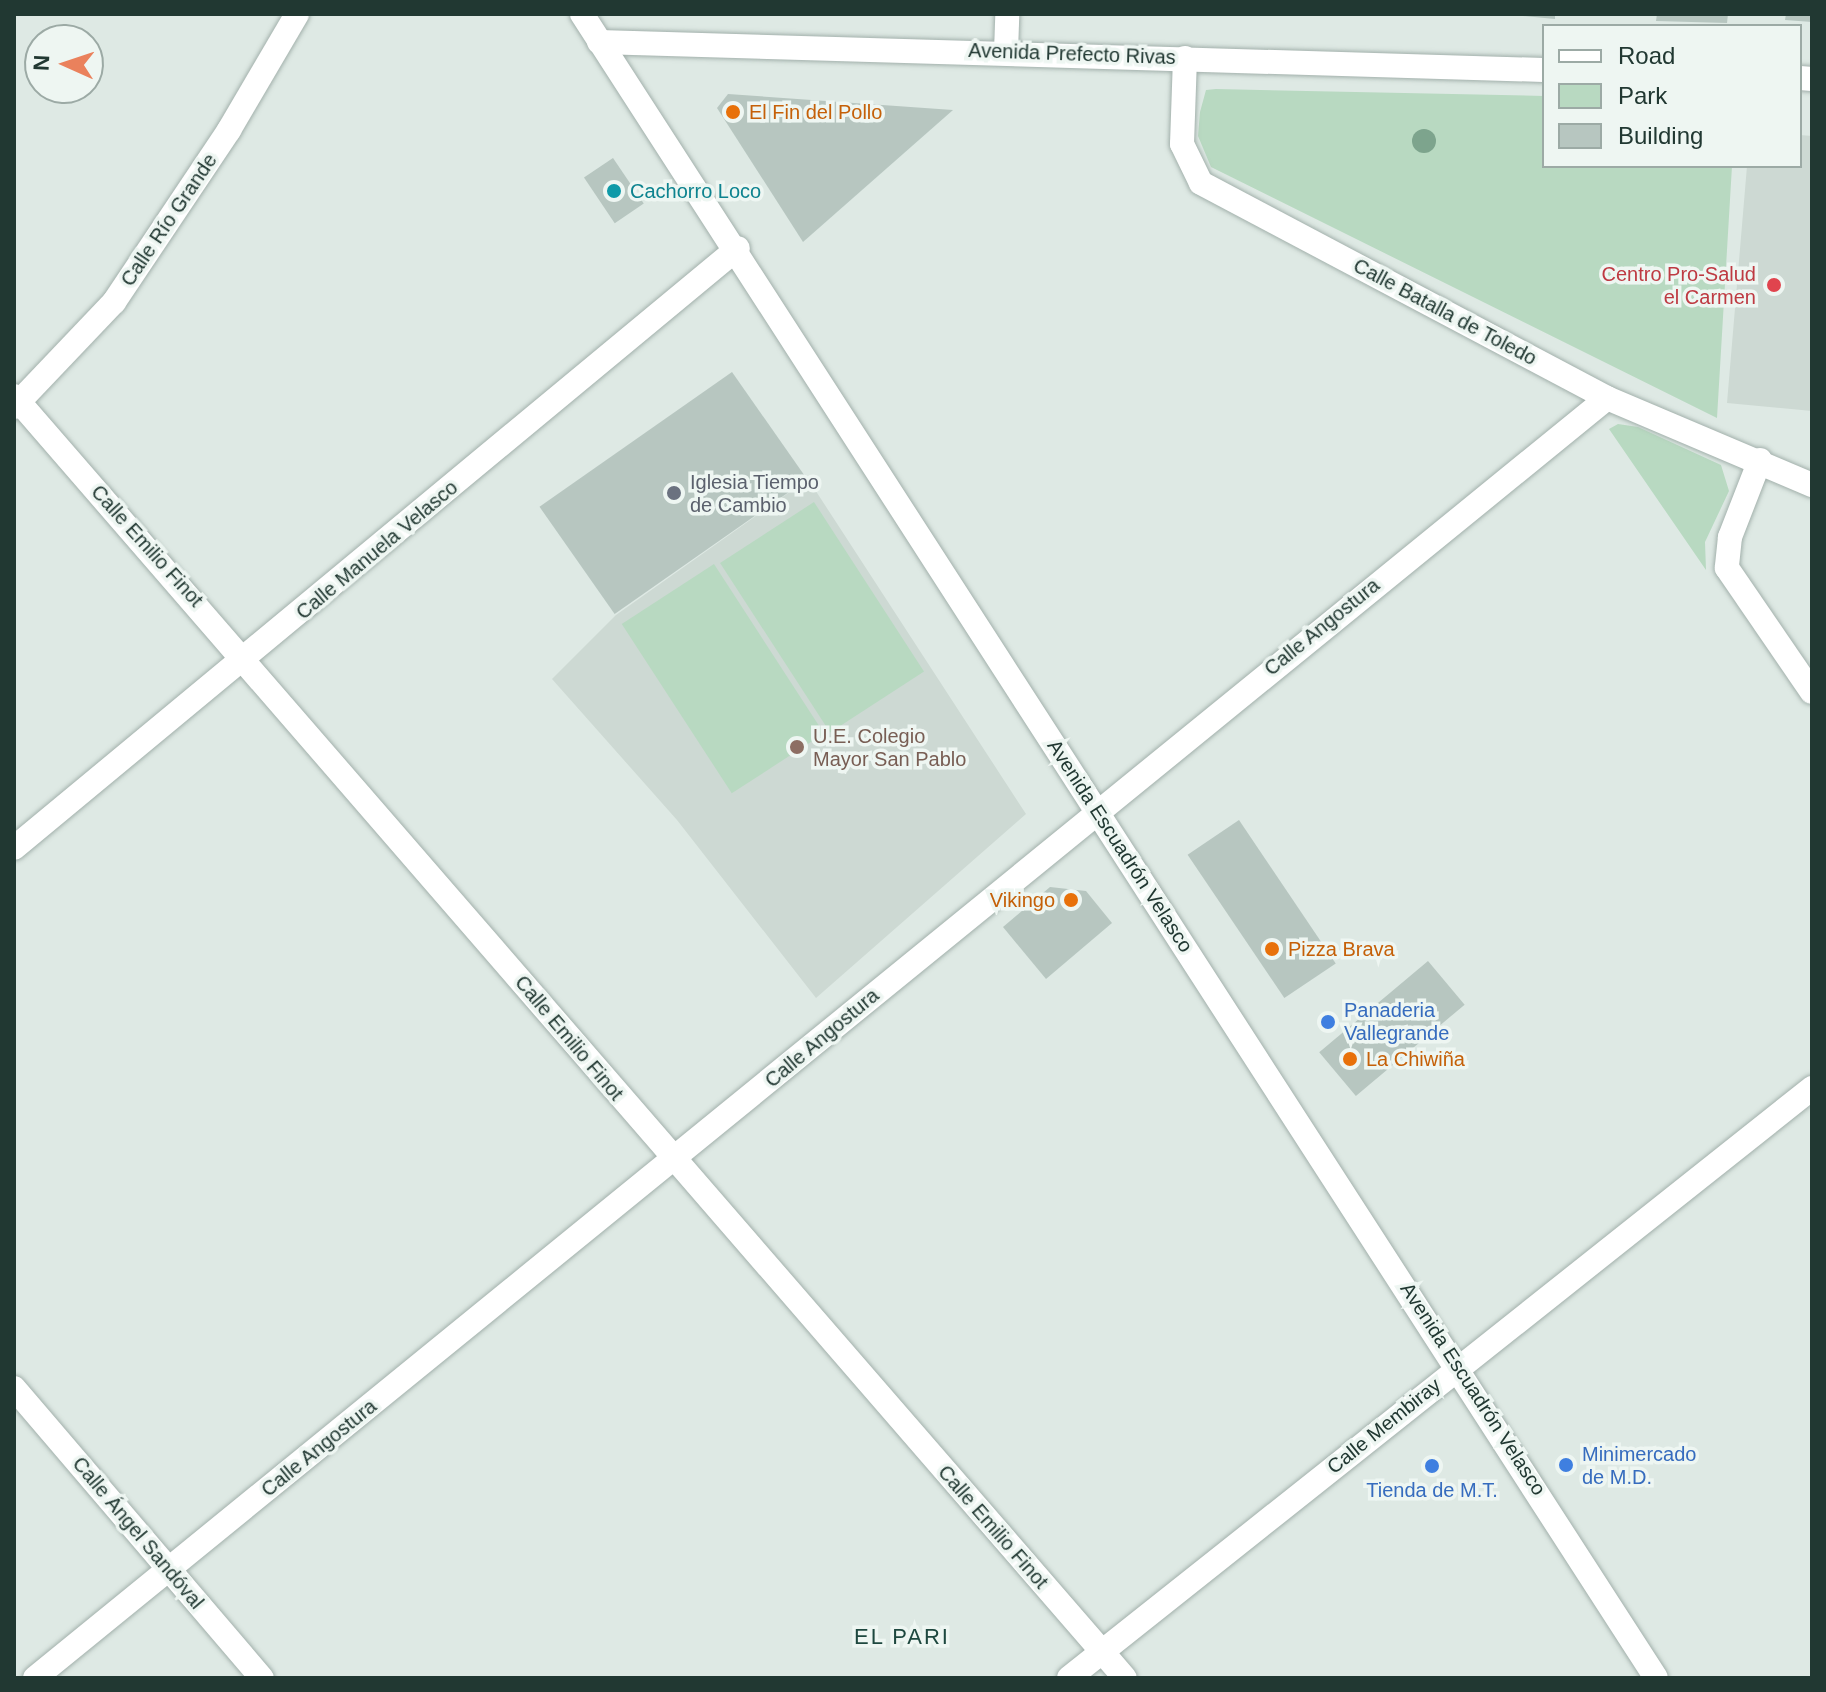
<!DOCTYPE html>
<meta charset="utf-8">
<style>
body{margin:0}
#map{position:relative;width:1826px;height:1692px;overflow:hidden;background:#dee9e4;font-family:Helvetica,sans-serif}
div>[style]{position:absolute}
.built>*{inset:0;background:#cdd9d3}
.green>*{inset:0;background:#b8d9c1;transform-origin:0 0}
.building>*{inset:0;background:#b7c6c0;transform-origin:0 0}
.roads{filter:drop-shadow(0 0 2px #a2b0ab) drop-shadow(0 0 2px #a2b0ab)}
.street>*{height:24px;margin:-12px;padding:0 12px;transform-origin:12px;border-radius:12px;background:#fff}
.secondary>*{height:24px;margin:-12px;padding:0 12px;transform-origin:12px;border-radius:12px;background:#fff}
.trees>*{width:24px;height:24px;margin:-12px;border-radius:50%;background:#7da48d}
.dots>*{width:22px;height:22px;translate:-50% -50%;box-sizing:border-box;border:4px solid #eef6f2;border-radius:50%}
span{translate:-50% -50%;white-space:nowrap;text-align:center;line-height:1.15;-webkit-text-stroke:7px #eef6f2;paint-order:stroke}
.street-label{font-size:20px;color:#213832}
.food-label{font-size:20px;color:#c56008}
.left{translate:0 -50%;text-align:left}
.right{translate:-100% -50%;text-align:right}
.culture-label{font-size:20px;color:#0d838f}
.health-label{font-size:20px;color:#be3a42}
.worship-label{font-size:20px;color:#5b616d}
.education-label{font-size:20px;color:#785e54}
.shop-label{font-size:20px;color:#366cbe}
.neighbourhood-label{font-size:22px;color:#1e483f;letter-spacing:2px}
.frame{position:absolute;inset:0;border:16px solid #213832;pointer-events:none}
.legend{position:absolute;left:1542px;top:24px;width:260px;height:144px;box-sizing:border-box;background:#eef6f2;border:2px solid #9caaa5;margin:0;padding:10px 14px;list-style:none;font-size:24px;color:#213832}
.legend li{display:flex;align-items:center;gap:16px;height:40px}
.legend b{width:40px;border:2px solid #9caaa5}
.north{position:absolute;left:24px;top:24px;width:80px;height:80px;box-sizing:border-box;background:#eef6f2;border:2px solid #9caaa5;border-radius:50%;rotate:273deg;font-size:22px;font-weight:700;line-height:32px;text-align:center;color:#213832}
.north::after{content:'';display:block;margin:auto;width:28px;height:36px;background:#ea815c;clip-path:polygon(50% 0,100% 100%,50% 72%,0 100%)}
</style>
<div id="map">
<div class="built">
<div style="clip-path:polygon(1800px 135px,1812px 136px,1812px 411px,1727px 403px,1747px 166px,1800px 166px)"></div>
<div style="clip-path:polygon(808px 479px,1026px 814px,816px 998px,677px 820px,552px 679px,616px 615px)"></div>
</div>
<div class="green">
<div style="clip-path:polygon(1216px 89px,1544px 96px,1544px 166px,1732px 166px,1717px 418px,1211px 167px,1198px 136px,1200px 112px,1206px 90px)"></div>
<div style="clip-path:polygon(1618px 424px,1638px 427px,1721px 465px,1729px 491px,1705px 542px,1706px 570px,1609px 429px)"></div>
<div style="left:814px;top:502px;width:202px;height:112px;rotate:57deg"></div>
<div style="left:714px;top:564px;width:202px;height:110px;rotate:57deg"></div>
</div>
<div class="building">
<div style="clip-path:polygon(1523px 14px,1555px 14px,1555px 19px,1523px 16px)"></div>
<div style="clip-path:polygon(1657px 14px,1728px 14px,1727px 23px,1656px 21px)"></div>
<div style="clip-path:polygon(1786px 14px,1812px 14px,1812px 22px,1785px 20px)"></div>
<div style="clip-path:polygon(728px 94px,953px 110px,803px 242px,717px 108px)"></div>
<div style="left:613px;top:158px;width:55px;height:35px;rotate:56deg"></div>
<div style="left:732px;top:372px;width:131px;height:235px;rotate:55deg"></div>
<div style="left:1239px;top:820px;width:173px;height:62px;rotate:56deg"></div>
<div style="clip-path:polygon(1050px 887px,1086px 891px,1112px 923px,1046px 979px,1003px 927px)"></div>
<div style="left:1428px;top:961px;width:57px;height:142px;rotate:50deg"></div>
</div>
<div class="roads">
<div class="street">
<div style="left:1006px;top:52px;width:38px;rotate:-88deg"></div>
<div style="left:1185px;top:58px;width:86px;rotate:92deg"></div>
<div style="left:1182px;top:144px;width:43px;rotate:64deg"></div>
<div style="left:1201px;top:183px;width:459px;rotate:27.9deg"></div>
<div style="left:1607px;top:398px;width:223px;rotate:23deg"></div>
<div style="left:14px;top:396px;width:1696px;rotate:49.09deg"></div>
<div style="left:14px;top:407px;width:145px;rotate:-46.4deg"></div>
<div style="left:114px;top:302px;width:207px;rotate:-56.2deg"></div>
<div style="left:229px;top:130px;width:134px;rotate:-59.6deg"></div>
<div style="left:1760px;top:460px;width:83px;rotate:111.3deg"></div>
<div style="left:1730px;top:537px;width:31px;rotate:96deg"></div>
<div style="left:1727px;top:568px;width:150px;rotate:55.6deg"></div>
<div style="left:14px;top:848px;width:940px;rotate:-39.65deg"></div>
<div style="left:14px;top:1388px;width:382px;rotate:49.5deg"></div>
<div style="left:35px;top:1678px;width:2027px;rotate:-39.15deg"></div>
<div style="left:1069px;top:1678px;width:949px;rotate:-38.45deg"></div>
</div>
<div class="secondary">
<div style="left:582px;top:14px;width:1980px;rotate:57.16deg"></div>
<div style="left:599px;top:42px;width:945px;rotate:1.7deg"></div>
<div style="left:1800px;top:78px;width:12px;rotate:5deg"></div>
</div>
</div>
<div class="trees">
<div style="left:1424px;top:141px"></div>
</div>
<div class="dots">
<div style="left:733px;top:112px;background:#e8710a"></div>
<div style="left:614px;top:191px;background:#0f9aa8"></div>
<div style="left:1774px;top:285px;background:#e0444e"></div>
<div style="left:674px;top:493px;background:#6b7280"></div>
<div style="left:797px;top:747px;background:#8d6e63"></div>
<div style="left:1071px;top:900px;background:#e8710a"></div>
<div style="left:1272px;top:949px;background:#e8710a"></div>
<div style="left:1328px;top:1022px;background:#3f7fe0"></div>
<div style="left:1350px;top:1059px;background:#e8710a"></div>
<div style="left:1566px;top:1465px;background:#3f7fe0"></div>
<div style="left:1432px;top:1466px;background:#3f7fe0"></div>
</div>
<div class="street-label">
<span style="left:1072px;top:54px;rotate:2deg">Avenida Prefecto Rivas</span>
<span style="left:169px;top:220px;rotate:-56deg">Calle Río Grande</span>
<span style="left:1445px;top:312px;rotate:28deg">Calle Batalla de Toledo</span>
<span style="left:147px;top:546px;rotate:48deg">Calle Emilio Finot</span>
<span style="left:377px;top:550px;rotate:-40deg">Calle Manuela Velasco</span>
<span style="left:1322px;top:627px;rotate:-39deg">Calle Angostura</span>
<span style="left:1120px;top:846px;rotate:57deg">Avenida Escuadrón Velasco</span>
<span style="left:569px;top:1038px;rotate:50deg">Calle Emilio Finot</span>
<span style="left:822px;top:1038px;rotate:-40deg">Calle Angostura</span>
<span style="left:1473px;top:1389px;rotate:57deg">Avenida Escuadrón Velasco</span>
<span style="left:1384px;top:1426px;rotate:-39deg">Calle Membiray</span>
<span style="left:319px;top:1448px;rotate:-39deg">Calle Angostura</span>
<span style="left:993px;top:1527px;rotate:49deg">Calle Emilio Finot</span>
<span style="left:138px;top:1533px;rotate:50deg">Calle Ángel Sandóval</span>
</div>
<div class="food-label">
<span class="left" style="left:749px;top:112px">El Fin del Pollo</span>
<span class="right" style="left:1055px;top:900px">Vikingo</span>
<span class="left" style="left:1288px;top:949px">Pizza Brava</span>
<span class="left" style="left:1366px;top:1059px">La Chiwiña</span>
</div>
<div class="culture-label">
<span class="left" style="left:630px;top:191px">Cachorro Loco</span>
</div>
<div class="health-label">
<span class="right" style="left:1756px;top:286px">Centro Pro-Salud<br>el Carmen</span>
</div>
<div class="worship-label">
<span class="left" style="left:690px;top:494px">Iglesia Tiempo<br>de Cambio</span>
</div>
<div class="education-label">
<span class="left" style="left:813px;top:748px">U.E. Colegio<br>Mayor San Pablo</span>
</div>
<div class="shop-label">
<span class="left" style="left:1344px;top:1022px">Panaderia<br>Vallegrande</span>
<span class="left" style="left:1582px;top:1466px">Minimercado<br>de M.D.</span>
<span style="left:1432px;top:1490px">Tienda de M.T.</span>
</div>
<div class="neighbourhood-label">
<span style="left:902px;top:1637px">EL PARI</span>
</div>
<div class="frame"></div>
<ul class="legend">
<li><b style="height:10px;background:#fff"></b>Road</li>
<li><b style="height:22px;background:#b8d9c1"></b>Park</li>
<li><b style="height:22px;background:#b7c6c0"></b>Building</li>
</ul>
<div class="north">N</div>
</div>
